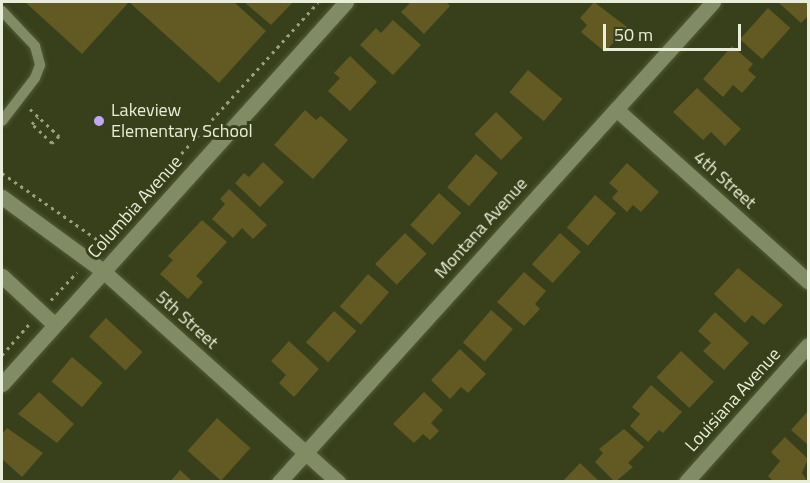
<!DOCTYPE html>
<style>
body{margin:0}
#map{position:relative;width:810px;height:483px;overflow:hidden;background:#37401a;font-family:"Titillium Web",sans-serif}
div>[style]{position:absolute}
.building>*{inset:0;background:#625923;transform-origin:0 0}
.path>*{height:3px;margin-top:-1.5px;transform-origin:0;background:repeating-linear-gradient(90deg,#979f82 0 3px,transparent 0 7.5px)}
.roads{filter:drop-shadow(0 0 2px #535a39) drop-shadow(0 0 2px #535a39)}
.lane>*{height:10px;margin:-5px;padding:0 5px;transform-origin:5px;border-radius:5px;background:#818c64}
.street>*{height:15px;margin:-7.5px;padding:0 7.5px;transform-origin:7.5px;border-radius:7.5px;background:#818c64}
.secondary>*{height:15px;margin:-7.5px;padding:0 7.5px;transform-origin:7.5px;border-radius:7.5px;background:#818c64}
.dots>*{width:16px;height:16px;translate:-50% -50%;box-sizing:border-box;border:3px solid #37401a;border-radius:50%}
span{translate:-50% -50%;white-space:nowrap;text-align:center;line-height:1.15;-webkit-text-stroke:6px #37401a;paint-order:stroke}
.poi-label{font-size:18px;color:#e8eed9}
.left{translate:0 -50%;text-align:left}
.street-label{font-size:18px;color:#e8eed9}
.frame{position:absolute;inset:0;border:3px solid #e8eed9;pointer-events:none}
.scale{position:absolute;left:603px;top:24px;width:138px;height:27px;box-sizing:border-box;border:3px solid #e8eed9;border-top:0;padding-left:8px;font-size:18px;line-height:21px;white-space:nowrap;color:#e8eed9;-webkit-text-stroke:4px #37401a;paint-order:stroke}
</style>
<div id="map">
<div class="building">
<div style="clip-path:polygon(25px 2px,129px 2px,82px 54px)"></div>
<div style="clip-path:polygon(129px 2px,234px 2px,266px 31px,219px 83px)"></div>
<div style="clip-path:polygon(244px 2px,293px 2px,271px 25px)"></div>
<div style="clip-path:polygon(411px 2px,446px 2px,450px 6px,424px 34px,401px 12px)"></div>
<div style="clip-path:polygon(594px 2px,627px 27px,605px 52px,581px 32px,587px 25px,580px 18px)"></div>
<div style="clip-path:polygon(778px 2px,808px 2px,808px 16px,801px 23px)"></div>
<div style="left:768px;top:8px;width:30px;height:42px;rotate:42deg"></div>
<div style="clip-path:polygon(393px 20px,421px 45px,393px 75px,360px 45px,376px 28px,381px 33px)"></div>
<div style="clip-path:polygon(732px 46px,753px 64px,748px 70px,756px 77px,742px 93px,733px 85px,723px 97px,703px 79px)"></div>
<div style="clip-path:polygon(350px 56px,377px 82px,350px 111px,328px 91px,340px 78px,334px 73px)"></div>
<div style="left:528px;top:70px;width:45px;height:29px;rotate:40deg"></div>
<div style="clip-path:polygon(697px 88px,741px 129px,725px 146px,711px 132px,703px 140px,673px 112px)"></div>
<div style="clip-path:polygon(305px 110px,316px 120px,321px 116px,348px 140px,313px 179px,274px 145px)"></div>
<div style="left:496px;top:112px;width:37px;height:31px;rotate:44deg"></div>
<div style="left:476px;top:154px;width:29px;height:44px;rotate:41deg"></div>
<div style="clip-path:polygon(263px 162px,284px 182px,260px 207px,235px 183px,244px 173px,249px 177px)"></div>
<div style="clip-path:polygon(627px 163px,659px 192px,641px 212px,633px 205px,627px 212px,612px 198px,618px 191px,609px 183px)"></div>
<div style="clip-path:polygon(229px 189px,267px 225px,253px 239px,242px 228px,233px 238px,212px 219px,225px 204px,220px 199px)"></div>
<div style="left:439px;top:193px;width:30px;height:43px;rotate:42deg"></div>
<div style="left:595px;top:195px;width:28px;height:43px;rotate:41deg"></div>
<div style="clip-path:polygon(202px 220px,227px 242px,196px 276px,203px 282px,188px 299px,160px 274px,173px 260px,168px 256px)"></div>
<div style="left:405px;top:233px;width:30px;height:43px;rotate:44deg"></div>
<div style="left:560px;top:233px;width:28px;height:42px;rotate:42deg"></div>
<div style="clip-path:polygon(738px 268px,783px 305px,764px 325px,752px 315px,745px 323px,714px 294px)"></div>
<div style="clip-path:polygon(524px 272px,546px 291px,535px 304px,540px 309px,524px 326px,497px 302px)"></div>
<div style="left:368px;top:274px;width:28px;height:43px;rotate:41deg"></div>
<div style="left:491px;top:310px;width:29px;height:43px;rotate:41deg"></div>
<div style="left:334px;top:311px;width:30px;height:42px;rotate:42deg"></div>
<div style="clip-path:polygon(715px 312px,749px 343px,724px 370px,703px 351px,711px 343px,698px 331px)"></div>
<div style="left:106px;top:318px;width:50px;height:25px;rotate:43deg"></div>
<div style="clip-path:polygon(289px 341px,319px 369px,294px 397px,279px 383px,286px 375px,271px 361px)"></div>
<div style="clip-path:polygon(460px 349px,486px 374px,468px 393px,461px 387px,450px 399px,431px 380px)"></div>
<div style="left:681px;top:351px;width:45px;height:36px;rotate:43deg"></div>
<div style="left:72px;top:357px;width:40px;height:32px;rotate:40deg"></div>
<div style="clip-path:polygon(651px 385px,682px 412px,663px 433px,659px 430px,648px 442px,630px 426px,640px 414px,632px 407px)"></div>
<div style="clip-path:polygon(39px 392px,74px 424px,57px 443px,18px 414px)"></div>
<div style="clip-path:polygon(424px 392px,443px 410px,431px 423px,439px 431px,430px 440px,423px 434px,414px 443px,393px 424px)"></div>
<div style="clip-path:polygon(808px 411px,808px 445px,791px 430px)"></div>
<div style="left:217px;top:418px;width:45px;height:44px;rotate:42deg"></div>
<div style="clip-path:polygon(7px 428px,43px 453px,22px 477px,2px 459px,2px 434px)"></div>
<div style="clip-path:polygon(624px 429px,644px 447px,628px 463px,633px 467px,615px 482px,595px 462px,603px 453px,599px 449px)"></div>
<div style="clip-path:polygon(785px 437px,808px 459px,802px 473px,808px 482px,774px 482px,768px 476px,780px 461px,771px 452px)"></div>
<div style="clip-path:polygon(580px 463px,600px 482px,562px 482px)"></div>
<div style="clip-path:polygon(180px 470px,193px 482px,170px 482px)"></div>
</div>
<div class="path">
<div style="left:30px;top:109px;width:40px;rotate:43deg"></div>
<div style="left:59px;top:136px;width:10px;rotate:135deg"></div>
<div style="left:52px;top:143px;width:28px;rotate:-136deg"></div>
<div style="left:32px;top:124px;width:9px;rotate:-49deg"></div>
<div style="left:2px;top:173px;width:121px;rotate:34.9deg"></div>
<div style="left:96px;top:248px;width:331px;rotate:-47.9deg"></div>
<div style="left:51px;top:300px;width:38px;rotate:-47deg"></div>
<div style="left:2px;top:355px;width:43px;rotate:-48.8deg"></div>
</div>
<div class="roads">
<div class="lane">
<div style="left:2px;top:11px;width:48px;rotate:46.7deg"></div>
<div style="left:35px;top:46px;width:20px;rotate:75deg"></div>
<div style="left:40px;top:65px;width:14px;rotate:111deg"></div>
<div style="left:35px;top:78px;width:54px;rotate:127.5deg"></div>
</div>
<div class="street">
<div style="left:616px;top:109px;width:258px;rotate:41.9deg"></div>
<div style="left:2px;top:197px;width:125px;rotate:36.2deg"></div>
<div style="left:103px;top:271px;width:316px;rotate:41.9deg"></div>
<div style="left:2px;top:276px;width:72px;rotate:42.8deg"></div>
<div style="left:279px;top:482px;width:647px;rotate:-47.88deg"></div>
<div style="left:686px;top:482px;width:183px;rotate:-48.3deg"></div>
</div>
<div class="secondary">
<div style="left:2px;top:384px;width:514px;rotate:-48deg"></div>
</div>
</div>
<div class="dots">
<div style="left:99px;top:121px;background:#c2a8f2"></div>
</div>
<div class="poi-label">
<span class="left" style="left:111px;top:121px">Lakeview<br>Elementary School</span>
</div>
<div class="street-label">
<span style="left:725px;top:180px;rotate:42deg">4th Street</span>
<span style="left:135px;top:207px;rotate:-48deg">Columbia Avenue</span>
<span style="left:481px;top:228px;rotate:-48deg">Montana Avenue</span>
<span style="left:187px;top:320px;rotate:42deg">5th Street</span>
<span style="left:733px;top:400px;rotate:-48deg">Louisiana Avenue</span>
</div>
<div class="frame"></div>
<div class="scale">50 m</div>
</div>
